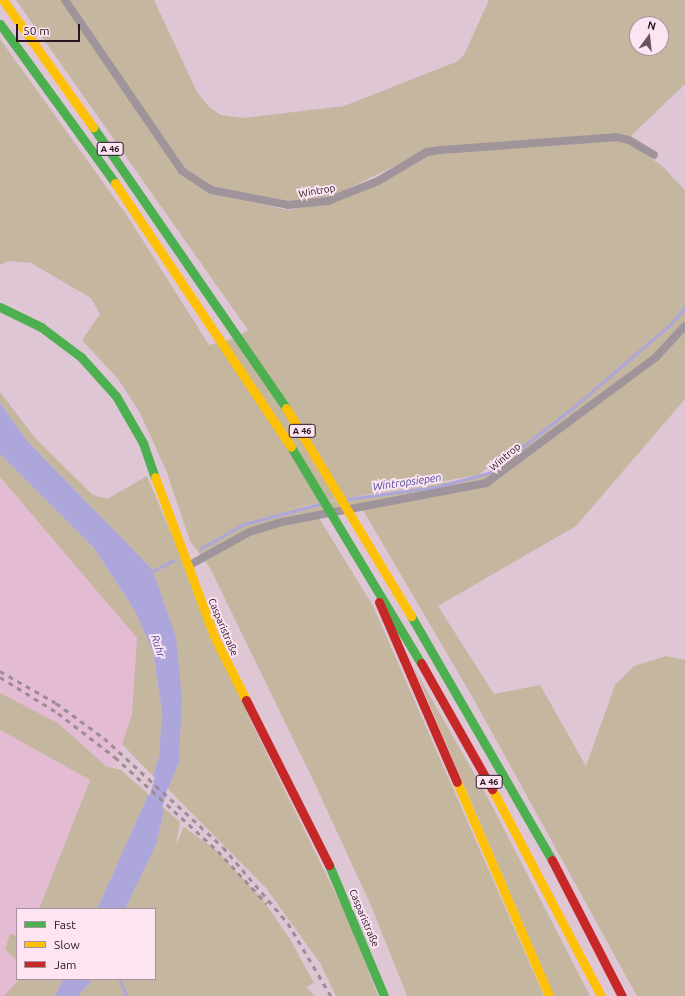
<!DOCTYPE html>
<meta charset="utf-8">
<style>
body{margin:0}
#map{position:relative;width:685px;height:996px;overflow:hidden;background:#dec6d5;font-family:Ubuntu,sans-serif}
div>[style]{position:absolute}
.built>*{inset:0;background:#e3bbd3}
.green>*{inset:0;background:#c5b6a0}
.water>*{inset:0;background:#aca6da}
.stream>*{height:2.5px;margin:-1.25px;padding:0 1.25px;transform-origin:1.25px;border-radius:1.25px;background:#aca6da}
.river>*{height:15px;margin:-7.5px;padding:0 7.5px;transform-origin:7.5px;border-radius:7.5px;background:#aca6da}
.street>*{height:8px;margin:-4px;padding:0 4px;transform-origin:4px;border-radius:4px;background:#a0949b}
.fast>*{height:9px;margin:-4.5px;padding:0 4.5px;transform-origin:4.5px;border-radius:4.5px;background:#4caf50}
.slow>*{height:9px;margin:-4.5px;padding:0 4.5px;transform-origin:4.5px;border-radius:4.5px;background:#ffc107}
.jam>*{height:9px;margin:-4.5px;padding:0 4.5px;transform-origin:4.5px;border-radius:4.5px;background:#c62828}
.rail>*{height:2.5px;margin-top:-1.25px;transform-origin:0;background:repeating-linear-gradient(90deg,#9d8d96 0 5px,transparent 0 10px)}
span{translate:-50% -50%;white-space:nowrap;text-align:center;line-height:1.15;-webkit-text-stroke:4px #fce4f2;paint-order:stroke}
.shield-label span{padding:1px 3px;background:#fce4f2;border:1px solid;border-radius:3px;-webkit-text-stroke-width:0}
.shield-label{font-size:9px;color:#271621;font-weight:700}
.street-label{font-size:10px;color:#271621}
.water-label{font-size:11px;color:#4c4899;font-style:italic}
.legend{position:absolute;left:16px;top:908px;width:140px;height:72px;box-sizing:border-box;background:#fce4f2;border:1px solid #a7929e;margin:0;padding:5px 7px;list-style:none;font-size:12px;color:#271621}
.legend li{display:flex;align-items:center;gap:8px;height:20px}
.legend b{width:20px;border:1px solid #a7929e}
.north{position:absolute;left:629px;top:16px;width:40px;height:40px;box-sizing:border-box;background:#fce4f2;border:1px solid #a7929e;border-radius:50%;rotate:15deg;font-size:11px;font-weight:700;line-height:16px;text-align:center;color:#271621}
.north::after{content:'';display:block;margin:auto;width:14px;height:18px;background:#675460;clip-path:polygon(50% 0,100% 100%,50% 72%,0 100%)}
.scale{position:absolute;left:16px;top:24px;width:64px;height:18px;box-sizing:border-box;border:2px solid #271621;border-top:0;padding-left:5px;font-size:12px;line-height:14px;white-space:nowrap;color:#271621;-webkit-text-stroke:3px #fce4f2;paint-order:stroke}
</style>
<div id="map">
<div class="built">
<div style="clip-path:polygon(0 477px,137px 638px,132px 714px,115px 766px,107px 766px,58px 723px,0 693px)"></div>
<div style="clip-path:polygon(0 730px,90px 780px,39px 909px,17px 909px,17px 936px,10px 934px,5px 949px,17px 961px,19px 979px,4px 996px,0 996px)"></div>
</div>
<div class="green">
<div style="clip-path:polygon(evenodd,16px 0,154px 0,197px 92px,209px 107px,221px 115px,243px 118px,344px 106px,456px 62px,464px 55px,489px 0,685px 0,685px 84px,631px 136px,429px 149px,335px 195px,295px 204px,208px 185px,207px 193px,288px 210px,337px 202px,430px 153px,615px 140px,628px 143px,661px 165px,685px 190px,685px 399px,576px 526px,438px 606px,494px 694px,540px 685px,586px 766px,615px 685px,634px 666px,666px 656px,685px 660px,685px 996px,637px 996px,473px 698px,363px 510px,319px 518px,373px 606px,544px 996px,407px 996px,372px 908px,315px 784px,210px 568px,190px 541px,166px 470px,139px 411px,118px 379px,82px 340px,100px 314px,91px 298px,31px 263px,8px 261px,0 265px,0 39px,128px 217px,209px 345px,236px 338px,248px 330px,16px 0,637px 24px,661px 24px,661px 48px,637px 48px,637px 24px,16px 0,517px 447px,485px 476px,258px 514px,478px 475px,517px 447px)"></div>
<div style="clip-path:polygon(0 392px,36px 439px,93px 495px,107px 499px,147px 476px,251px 722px,349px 921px,378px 996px,336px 996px,320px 963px,266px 888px,168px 789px,179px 762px,182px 700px,152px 569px,28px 442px,0 403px)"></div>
<div style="clip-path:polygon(0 454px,94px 548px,135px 611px,153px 652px,162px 712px,159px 757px,153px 776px,122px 744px,132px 714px,137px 638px,0 477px)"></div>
<div style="clip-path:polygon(414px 668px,488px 798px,590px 996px,554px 996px)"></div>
<div style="clip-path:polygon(0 693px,58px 723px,106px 766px,121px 770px,180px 822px,176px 844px,184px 827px,217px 851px,263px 900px,290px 939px,314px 983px,306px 987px,315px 996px,78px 996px,93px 979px,155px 979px,155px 909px,125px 909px,156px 845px,164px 810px,148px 795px,97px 909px,39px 909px,90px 780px,0 730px)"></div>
<div style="clip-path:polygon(10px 934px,17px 936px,17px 961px,5px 949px)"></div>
<div style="clip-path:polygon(19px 979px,63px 979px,55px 996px,4px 996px)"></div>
</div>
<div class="water">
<div style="clip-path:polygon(0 403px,28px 442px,152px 569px,176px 637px,182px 700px,179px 762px,168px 789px,153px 776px,159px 757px,162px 712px,153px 652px,135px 611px,94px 548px,0 454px)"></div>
<div style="clip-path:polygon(148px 795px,164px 810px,156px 845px,125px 909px,97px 909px)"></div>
<div style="clip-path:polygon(63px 979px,93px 979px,78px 996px,55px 996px)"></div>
</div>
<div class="stream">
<div style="left:348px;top:499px;width:89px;rotate:-7.8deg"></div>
<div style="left:436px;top:487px;width:55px;rotate:-14.8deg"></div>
<div style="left:489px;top:473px;width:109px;rotate:-37.9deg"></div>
<div style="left:575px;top:406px;width:125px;rotate:-40.5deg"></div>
<div style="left:670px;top:325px;width:23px;rotate:-50deg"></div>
<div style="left:200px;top:549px;width:51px;rotate:-29.6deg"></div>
<div style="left:244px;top:524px;width:79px;rotate:-14.7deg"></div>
<div style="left:151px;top:572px;width:25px;rotate:-27deg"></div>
<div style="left:120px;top:980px;width:17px;rotate:66deg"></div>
</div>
<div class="river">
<div style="left:150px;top:821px;width:60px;rotate:-74.6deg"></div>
</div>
<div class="street">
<div style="left:65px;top:0;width:207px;rotate:55.6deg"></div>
<div style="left:182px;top:171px;width:35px;rotate:33deg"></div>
<div style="left:211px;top:190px;width:78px;rotate:11deg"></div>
<div style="left:288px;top:205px;width:40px;rotate:-5.7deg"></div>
<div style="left:328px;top:201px;width:54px;rotate:-21.8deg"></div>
<div style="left:378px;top:181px;width:57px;rotate:-30.6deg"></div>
<div style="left:427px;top:152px;width:14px;rotate:-8deg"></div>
<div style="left:441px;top:150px;width:175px;rotate:-4.2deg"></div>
<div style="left:616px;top:137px;width:13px;rotate:13deg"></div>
<div style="left:629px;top:140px;width:29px;rotate:31deg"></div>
<div style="left:188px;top:566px;width:70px;rotate:-29.1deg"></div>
<div style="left:249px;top:532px;width:34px;rotate:-17deg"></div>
<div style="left:282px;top:522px;width:208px;rotate:-10.8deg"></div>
<div style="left:486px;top:483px;width:212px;rotate:-36.5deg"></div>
<div style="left:656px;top:357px;width:42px;rotate:-46.9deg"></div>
</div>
<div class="fast">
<div style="left:0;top:24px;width:196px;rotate:54.1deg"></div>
<div style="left:93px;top:127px;width:341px;rotate:55.5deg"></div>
<div style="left:0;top:307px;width:46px;rotate:26deg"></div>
<div style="left:41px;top:327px;width:50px;rotate:36.9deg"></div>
<div style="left:81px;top:357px;width:52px;rotate:48.1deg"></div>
<div style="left:116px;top:396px;width:54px;rotate:60.1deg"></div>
<div style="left:143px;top:443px;width:36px;rotate:71deg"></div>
<div style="left:291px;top:447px;width:252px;rotate:59deg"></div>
<div style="left:411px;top:616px;width:282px;rotate:60deg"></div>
<div style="left:329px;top:865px;width:142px;rotate:67.2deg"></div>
</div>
<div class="slow">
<div style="left:3px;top:0;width:156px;rotate:54.7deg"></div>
<div style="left:115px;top:183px;width:317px;rotate:56.3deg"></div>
<div style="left:286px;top:408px;width:243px;rotate:59deg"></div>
<div style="left:155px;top:477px;width:172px;rotate:69.6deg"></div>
<div style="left:215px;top:638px;width:69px;rotate:63.4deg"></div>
<div style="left:457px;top:782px;width:233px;rotate:66.7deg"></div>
<div style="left:492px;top:789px;width:234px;rotate:62.2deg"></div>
</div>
<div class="jam">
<div style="left:379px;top:602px;width:196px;rotate:66.6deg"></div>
<div style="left:421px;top:663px;width:145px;rotate:60.6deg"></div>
<div style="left:246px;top:700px;width:185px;rotate:63.3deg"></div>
<div style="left:552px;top:860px;width:153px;rotate:62.8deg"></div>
</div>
<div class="rail">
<div style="left:0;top:671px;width:64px;rotate:29.7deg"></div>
<div style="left:56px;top:703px;width:59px;rotate:36.1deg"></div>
<div style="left:104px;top:738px;width:161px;rotate:42.5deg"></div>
<div style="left:223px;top:847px;width:100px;rotate:49.5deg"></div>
<div style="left:288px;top:923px;width:85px;rotate:59.5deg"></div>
<div style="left:0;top:677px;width:68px;rotate:31.8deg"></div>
<div style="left:58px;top:713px;width:72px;rotate:37.7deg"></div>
<div style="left:115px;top:757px;width:139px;rotate:42.4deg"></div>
<div style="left:218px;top:851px;width:72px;rotate:47.2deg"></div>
</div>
<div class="shield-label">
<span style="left:110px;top:149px">A 46</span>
<span style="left:302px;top:431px">A 46</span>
<span style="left:489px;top:782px">A 46</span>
</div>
<div class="street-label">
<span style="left:317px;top:191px;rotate:-10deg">Wintrop</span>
<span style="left:505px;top:457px;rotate:-40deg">Wintrop</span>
<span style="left:223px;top:627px;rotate:67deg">Casparistraße</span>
<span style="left:364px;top:918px;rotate:67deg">Casparistraße</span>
</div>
<div class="water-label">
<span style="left:407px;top:482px;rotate:-8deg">Wintropsiepen</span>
<span style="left:158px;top:646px;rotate:72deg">Ruhr</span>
</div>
<ul class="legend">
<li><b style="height:5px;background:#4caf50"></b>Fast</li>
<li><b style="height:5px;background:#ffc107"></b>Slow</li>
<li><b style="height:5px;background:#c62828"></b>Jam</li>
</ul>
<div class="north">N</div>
<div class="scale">50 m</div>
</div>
